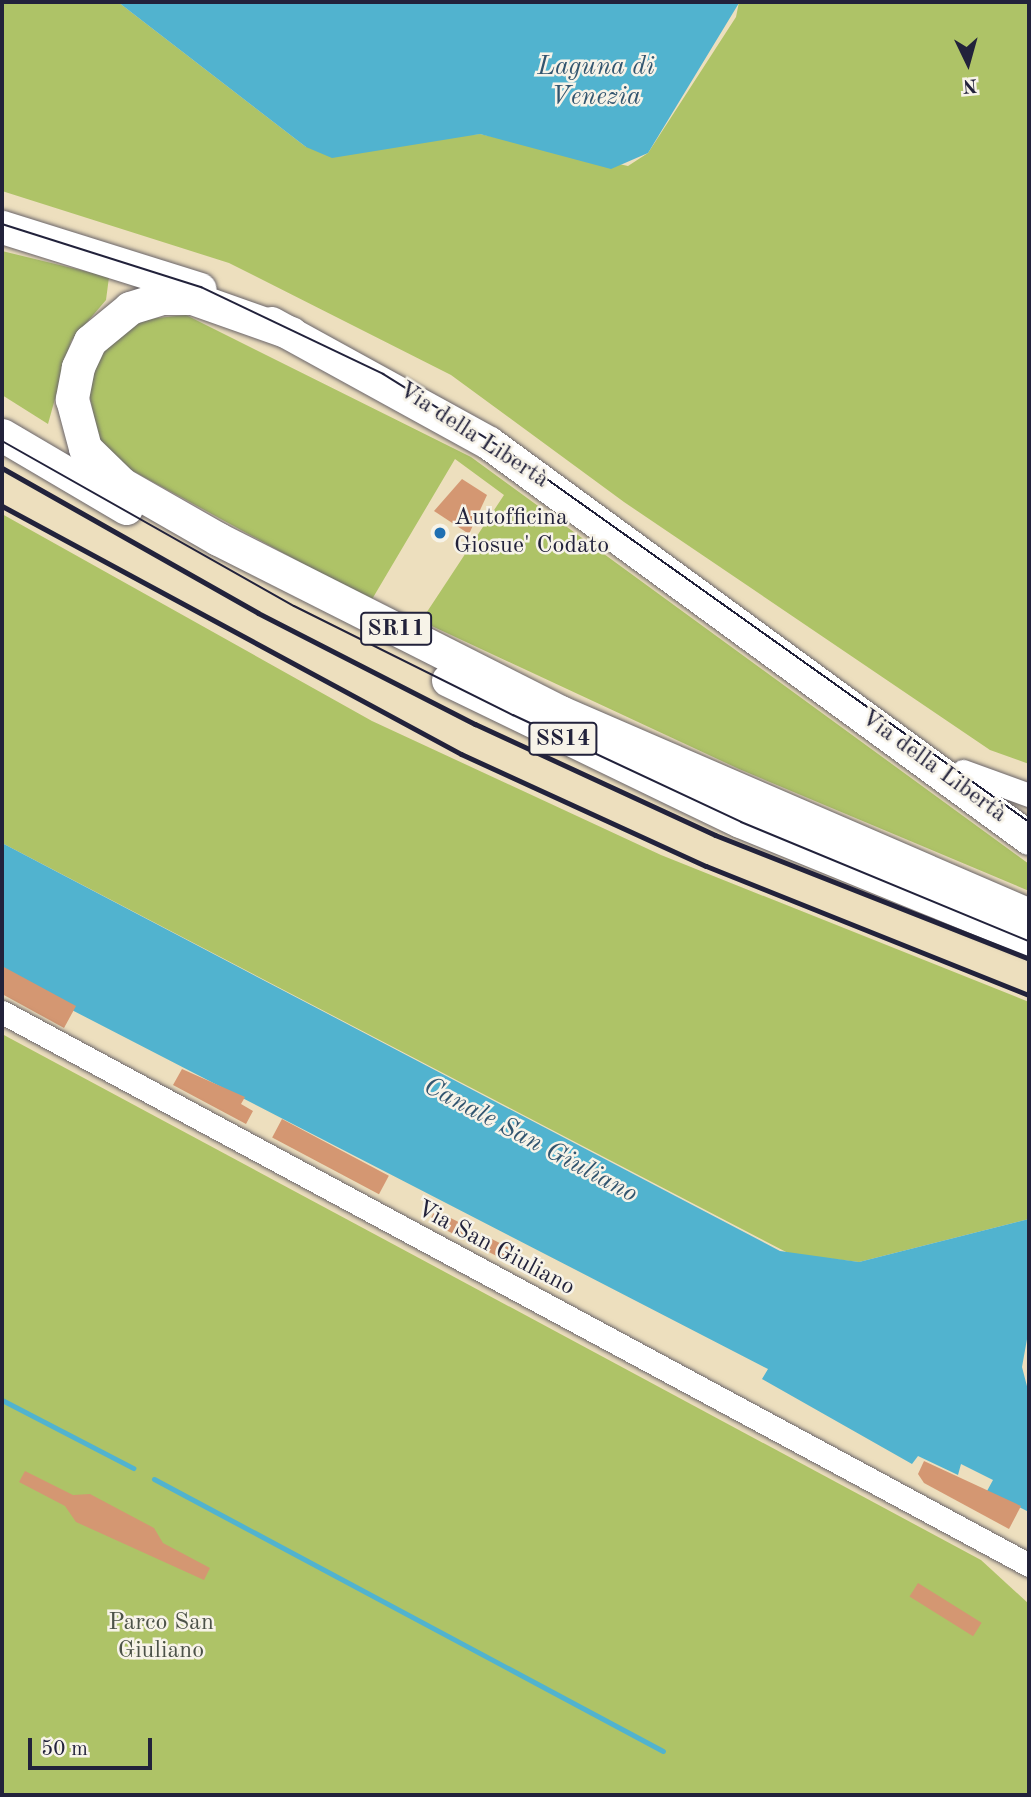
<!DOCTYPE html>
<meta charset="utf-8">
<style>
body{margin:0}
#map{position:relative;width:1031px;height:1797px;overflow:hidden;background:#eddfbe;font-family:"Old Standard TT",serif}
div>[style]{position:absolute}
.green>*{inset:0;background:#aec367}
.water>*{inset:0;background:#51b3cf}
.stream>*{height:5px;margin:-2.5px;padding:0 2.5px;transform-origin:2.5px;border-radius:2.5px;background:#51b3cf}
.building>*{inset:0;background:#d49772;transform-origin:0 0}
.roads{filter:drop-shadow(0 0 2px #696469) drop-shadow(0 0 2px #696469)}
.minor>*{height:23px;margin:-11.5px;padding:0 11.5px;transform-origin:11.5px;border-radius:11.5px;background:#fff}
.highway>*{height:33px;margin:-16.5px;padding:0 16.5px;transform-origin:16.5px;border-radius:16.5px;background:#fff}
.tram>*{height:2px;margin:-1px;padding:0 1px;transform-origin:1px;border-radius:1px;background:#22223b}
.rail>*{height:5px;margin:-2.5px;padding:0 2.5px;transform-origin:2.5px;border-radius:2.5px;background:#22223b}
.dots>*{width:19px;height:19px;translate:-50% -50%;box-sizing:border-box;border:4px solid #f7f3e8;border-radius:50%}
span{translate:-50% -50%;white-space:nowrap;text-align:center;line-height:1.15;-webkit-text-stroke:5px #f7f3e8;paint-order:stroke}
.shield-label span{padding:2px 5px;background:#f7f3e8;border:2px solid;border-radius:5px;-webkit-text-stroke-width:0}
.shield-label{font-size:23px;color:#22223b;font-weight:700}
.street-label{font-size:24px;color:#22223b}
.poi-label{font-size:24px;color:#22223b}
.left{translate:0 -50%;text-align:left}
.park-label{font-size:24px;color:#4c5248}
.water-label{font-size:26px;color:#32556f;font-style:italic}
.frame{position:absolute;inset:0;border:4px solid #22223b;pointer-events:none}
.north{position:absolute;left:933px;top:28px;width:70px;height:70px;-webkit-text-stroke:5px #f7f3e8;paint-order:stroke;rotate:175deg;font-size:19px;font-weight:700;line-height:28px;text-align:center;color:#22223b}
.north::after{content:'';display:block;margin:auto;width:24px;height:32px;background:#22223b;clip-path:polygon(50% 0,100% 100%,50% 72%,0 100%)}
.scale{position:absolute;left:28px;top:1738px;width:124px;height:32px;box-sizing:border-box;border:4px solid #22223b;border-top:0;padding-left:9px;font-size:21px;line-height:24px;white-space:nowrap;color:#22223b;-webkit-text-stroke:5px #f7f3e8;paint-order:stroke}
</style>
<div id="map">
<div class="green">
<div style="clip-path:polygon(2px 2px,118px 2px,306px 147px,480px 134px,628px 166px,648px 153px,736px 17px,739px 2px,1029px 2px,1029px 764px,990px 750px,624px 502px,451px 375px,229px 263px,2px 191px)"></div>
<div style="clip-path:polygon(2px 251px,109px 277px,106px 300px,71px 341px,48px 424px,2px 395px)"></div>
<div style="clip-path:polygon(186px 315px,471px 457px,1029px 864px,1029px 891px,739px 769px,421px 621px,504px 495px,455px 459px,371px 601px,122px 465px,98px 437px,89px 392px,102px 347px,138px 320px)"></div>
<div style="clip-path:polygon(2px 514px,372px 721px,661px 855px,1029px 1002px,1029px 1219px,859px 1262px,790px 1254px,2px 843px)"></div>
<div style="clip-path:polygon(2px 1034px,981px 1560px,1029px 1604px,1029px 1795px,2px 1795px)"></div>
</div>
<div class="water">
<div style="clip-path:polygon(118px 2px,739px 2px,739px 3px,648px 153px,611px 169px,480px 134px,332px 158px,306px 147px)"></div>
<div style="clip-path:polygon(2px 843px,780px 1251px,859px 1262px,1029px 1219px,1029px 1328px,1022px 1367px,1029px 1394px,1029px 1512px,987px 1491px,993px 1480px,961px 1464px,958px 1475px,918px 1456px,912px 1464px,762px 1379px,768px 1369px,2px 974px)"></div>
</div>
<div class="stream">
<div style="left:2px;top:1400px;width:148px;rotate:27.4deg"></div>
<div style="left:154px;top:1479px;width:577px;rotate:28.12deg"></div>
</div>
<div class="building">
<div style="clip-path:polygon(462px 479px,487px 495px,469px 534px,434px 511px)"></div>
<div style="clip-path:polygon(2px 966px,76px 1006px,64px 1028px,2px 994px)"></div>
<div style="clip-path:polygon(182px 1069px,245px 1097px,241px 1104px,253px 1111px,246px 1124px,173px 1085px)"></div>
<div style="left:282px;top:1119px;width:121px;height:21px;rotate:28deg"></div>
<div style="left:435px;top:1210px;width:83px;height:13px;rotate:27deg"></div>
<div style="clip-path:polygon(924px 1461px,1021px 1506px,1009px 1529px,924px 1483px,918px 1474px)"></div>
<div style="clip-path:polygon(25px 1471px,73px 1495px,90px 1494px,154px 1528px,163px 1543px,210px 1568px,204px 1580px,76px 1522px,65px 1506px,19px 1482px)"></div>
<div style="left:918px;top:1583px;width:75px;height:16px;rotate:32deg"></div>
</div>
<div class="roads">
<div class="minor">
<div style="left:963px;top:771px;width:70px;rotate:20deg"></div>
<div style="left:2px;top:1012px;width:1166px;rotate:28.3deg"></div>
</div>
<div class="highway">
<div style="left:2px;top:227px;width:207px;rotate:17.4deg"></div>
<div style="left:271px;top:323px;width:249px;rotate:28.8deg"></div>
<div style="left:489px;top:443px;width:669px;rotate:36.18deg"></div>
<div style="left:291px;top:333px;width:105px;rotate:-160.5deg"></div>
<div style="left:192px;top:298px;width:30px;rotate:180deg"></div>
<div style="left:162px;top:298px;width:34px;rotate:163deg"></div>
<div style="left:130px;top:308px;width:52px;rotate:140.5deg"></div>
<div style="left:90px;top:341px;width:29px;rotate:115deg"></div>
<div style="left:78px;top:367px;width:33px;rotate:101deg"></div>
<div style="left:72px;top:399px;width:51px;rotate:75.1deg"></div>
<div style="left:85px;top:448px;width:52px;rotate:44.2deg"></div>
<div style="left:122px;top:484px;width:111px;rotate:29.8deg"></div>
<div style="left:218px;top:539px;width:383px;rotate:26.8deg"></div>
<div style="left:560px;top:712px;width:511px;rotate:23.4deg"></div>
<div style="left:2px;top:435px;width:144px;rotate:30.5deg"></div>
<div style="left:448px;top:680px;width:324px;rotate:25.8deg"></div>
<div style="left:740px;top:821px;width:312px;rotate:22.2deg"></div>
</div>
</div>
<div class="tram">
<div style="left:2px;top:224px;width:209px;rotate:17.6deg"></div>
<div style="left:201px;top:287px;width:202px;rotate:25.5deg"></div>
<div style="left:383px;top:374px;width:153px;rotate:31.9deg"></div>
<div style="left:513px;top:455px;width:633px;rotate:35.42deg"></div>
<div style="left:2px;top:441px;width:335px;rotate:29.5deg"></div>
<div style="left:294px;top:606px;width:245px;rotate:26.5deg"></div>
<div style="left:513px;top:715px;width:252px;rotate:25.1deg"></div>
<div style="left:741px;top:822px;width:312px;rotate:22.5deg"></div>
</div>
<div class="rail">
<div style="left:2px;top:468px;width:294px;rotate:29.5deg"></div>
<div style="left:258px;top:613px;width:244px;rotate:27.1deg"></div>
<div style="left:475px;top:724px;width:264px;rotate:24.8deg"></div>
<div style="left:715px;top:835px;width:338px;rotate:21.5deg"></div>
<div style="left:2px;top:506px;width:522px;rotate:28.38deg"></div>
<div style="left:461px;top:754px;width:269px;rotate:24.6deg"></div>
<div style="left:706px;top:866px;width:348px;rotate:21.8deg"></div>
</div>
<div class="dots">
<div style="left:440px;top:533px;background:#1f6fb2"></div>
</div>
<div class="shield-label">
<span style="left:396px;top:629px">SR11</span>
<span style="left:563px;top:739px">SS14</span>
</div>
<div class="street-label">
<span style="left:473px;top:436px;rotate:33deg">Via della Libertà</span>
<span style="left:933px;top:767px;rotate:36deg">Via della Libertà</span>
<span style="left:495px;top:1249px;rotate:28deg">Via San Giuliano</span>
</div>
<div class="poi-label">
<span class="left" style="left:454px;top:533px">Autofficina<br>Giosue' Codato</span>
</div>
<div class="park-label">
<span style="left:161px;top:1638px">Parco San<br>Giuliano</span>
</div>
<div class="water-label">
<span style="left:596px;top:83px">Laguna di<br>Venezia</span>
<span style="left:530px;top:1141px;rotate:28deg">Canale San Giuliano</span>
</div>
<div class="frame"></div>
<div class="north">N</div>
<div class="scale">50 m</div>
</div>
